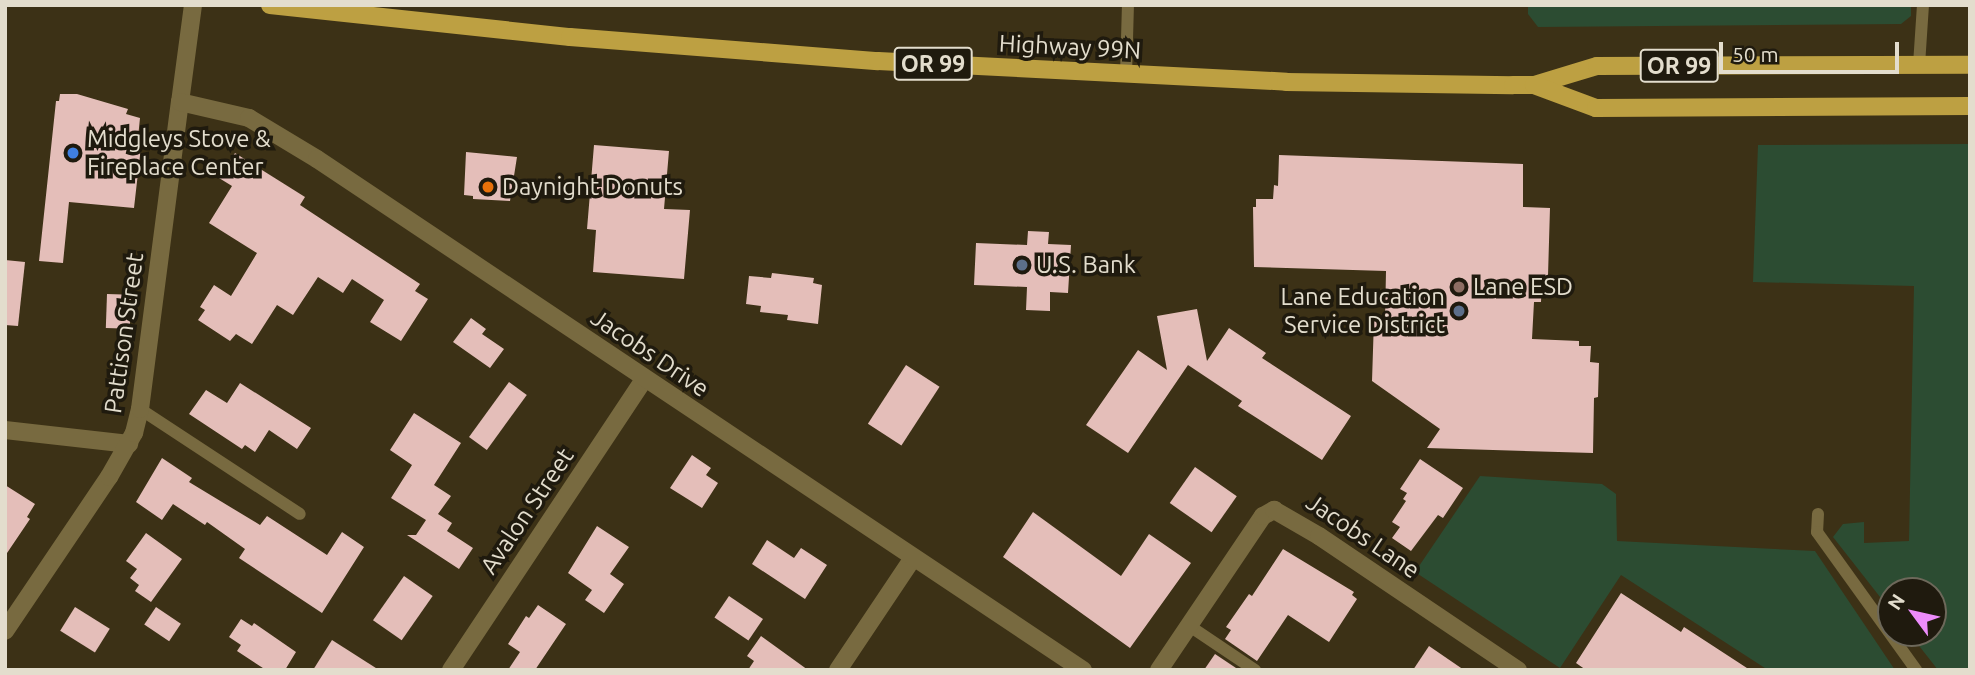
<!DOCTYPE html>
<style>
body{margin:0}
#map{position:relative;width:1975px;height:675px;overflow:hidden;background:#3c3116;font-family:Ubuntu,sans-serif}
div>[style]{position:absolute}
.green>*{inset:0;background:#2c4c32}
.building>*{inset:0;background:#e4beb9;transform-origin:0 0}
.service>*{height:12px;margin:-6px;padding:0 6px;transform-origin:6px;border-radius:6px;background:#786a40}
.minor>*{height:18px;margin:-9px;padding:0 9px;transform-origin:9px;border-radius:9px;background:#786a40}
.tertiary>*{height:18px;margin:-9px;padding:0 9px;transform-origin:9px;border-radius:9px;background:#786a40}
.primary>*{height:18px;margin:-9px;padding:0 9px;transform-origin:9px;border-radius:9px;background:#bda042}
.dots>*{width:19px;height:19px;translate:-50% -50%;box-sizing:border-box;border:4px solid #1f1a0e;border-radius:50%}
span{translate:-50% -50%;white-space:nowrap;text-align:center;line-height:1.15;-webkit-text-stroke:7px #1f1a0e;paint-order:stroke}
.shield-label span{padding:2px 5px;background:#1f1a0e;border:2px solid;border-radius:5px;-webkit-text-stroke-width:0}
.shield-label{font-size:23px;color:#e3ddcd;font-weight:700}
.street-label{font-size:24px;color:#e3ddcd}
.poi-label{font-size:24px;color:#e3ddcd}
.left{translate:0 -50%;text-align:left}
.right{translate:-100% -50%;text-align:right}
.frame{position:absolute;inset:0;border:7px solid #e3ddcd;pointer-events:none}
.north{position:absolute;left:1877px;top:577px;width:70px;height:70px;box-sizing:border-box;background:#1f1a0e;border:2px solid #6d685a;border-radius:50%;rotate:303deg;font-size:19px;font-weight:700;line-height:28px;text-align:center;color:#e3ddcd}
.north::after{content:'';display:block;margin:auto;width:24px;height:32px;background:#ec8cfb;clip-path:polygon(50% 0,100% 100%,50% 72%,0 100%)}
.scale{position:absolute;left:1719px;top:42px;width:180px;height:32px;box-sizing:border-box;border:4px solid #e3ddcd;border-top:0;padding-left:9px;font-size:21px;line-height:24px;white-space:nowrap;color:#e3ddcd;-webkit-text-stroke:5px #1f1a0e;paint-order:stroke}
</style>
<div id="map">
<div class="green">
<div style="clip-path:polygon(1528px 5px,1911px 5px,1911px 16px,1901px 24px,1538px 27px,1528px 14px)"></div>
<div style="clip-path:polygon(1968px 144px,1970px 670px,1938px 670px,1909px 633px,1933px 633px,1933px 591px,1891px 591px,1891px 611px,1833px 537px,1843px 524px,1864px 522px,1864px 543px,1909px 541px,1914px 286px,1753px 282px,1758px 145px)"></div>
<div style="clip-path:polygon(1480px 476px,1602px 484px,1616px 494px,1617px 541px,1815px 551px,1895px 670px,1768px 670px,1621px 575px,1560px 668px,1415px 572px)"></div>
</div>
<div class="building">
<div style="clip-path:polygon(60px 94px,77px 94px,128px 109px,126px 114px,140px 118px,138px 138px,142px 138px,134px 208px,69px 202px,63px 263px,39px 261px,56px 101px,59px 101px)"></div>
<div style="clip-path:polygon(594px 145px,669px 151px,664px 209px,690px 210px,684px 279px,593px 272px,596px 230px,587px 229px)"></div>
<div style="clip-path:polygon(466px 152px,517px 157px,510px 201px,473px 199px,473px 196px,464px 195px)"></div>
<div style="clip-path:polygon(235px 153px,305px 197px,300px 205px,420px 284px,415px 291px,428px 299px,401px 341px,370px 322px,384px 300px,352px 279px,343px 293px,318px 277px,293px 315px,277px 305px,252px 344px,236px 334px,230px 341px,198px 320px,205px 310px,200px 307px,214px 285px,231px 296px,257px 253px,209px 223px,232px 186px,219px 178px)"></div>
<div style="clip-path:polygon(1279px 155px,1523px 164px,1523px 207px,1550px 208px,1548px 276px,1542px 276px,1541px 302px,1534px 302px,1532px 339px,1579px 341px,1579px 346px,1591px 346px,1590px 362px,1599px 363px,1598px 397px,1594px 398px,1593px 453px,1427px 448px,1440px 429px,1372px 381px,1374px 319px,1385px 320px,1386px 271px,1254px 267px,1253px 207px,1256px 207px,1256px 199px,1273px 199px,1274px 185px,1278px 186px)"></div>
<div style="clip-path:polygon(1028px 231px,1049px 232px,1048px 244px,1071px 245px,1068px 293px,1050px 292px,1050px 311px,1026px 310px,1027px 287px,974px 285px,976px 243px,1027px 245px)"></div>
<div style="clip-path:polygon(5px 260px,25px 262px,18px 326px,5px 325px)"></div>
<div style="clip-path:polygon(772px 273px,814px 278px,813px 283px,822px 285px,818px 324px,787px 320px,788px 315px,760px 312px,761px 306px,746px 304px,749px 276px,771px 278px)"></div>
<div style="left:107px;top:294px;width:24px;height:34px;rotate:2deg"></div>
<div style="clip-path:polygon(1197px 309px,1207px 361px,1229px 328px,1266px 353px,1262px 358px,1351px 416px,1322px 460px,1238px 406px,1242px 401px,1188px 365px,1128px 453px,1086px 425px,1138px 350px,1167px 370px,1157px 316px)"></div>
<div style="clip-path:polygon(471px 318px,486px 329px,482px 334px,504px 349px,490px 368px,453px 342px)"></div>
<div style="left:906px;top:365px;width:40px;height:70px;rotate:33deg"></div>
<div style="left:509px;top:382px;width:22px;height:68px;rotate:36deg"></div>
<div style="clip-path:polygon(240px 383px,311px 428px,297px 449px,269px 430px,255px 452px,245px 445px,242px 449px,189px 414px,206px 390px,227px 403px)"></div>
<div style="clip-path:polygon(414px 413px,461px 443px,434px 485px,451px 496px,438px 514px,452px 523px,447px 531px,473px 548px,459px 569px,407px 535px,416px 535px,426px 520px,391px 498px,412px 465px,390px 450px)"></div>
<div style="clip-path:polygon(692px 455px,711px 468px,706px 475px,718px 483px,702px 508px,670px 488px)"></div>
<div style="clip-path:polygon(162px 458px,192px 478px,189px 482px,260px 525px,267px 516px,327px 555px,342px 532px,364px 547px,322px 613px,239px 558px,245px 549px,207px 522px,205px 525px,173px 504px,162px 520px,136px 502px)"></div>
<div style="clip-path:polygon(1420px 459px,1463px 488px,1443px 518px,1438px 515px,1411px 551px,1392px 538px,1400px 527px,1392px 522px,1406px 501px,1403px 499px,1407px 493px,1400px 489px)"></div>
<div style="left:1195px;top:467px;width:51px;height:44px;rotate:35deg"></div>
<div style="clip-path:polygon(5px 485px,35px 504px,27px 517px,30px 519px,5px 556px)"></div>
<div style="clip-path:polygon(1033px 512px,1121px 576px,1149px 534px,1191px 563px,1130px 648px,1003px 557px)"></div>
<div style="clip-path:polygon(597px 526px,629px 547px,610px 574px,624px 584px,604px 613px,585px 600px,592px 590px,568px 573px)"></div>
<div style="clip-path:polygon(146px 533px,182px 559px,151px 602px,135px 591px,139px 585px,130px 578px,137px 569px,126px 561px)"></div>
<div style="clip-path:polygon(767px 540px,794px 558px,801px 548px,827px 565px,805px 599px,752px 564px)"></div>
<div style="clip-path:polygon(1283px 549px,1354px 592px,1352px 595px,1357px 599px,1329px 642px,1288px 615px,1257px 661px,1225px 639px,1231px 630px,1226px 627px,1249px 594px,1252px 596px)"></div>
<div style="left:404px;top:576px;width:35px;height:54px;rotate:35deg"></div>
<div style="clip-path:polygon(1621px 593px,1681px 632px,1684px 627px,1750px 670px,1586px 670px,1576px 663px)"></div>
<div style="left:729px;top:596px;width:41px;height:26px;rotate:34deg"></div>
<div style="clip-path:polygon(538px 605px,566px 624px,535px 670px,508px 670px,520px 652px,508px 644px,526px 616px,529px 618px)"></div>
<div style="left:75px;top:607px;width:41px;height:28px;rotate:32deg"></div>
<div style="left:156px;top:607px;width:30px;height:21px;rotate:34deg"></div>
<div style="clip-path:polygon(241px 619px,252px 626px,254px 623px,296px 652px,285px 670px,266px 670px,237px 651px,241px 645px,229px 637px)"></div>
<div style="clip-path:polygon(761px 636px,808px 670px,748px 670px,754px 661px,747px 656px)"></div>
<div style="clip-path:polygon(332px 640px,379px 670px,313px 670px)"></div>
<div style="clip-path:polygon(1429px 646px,1464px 670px,1413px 670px)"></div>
<div style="clip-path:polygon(1215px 654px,1239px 670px,1204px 670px)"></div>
</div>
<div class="service">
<div style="left:1919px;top:65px;width:60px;rotate:-86.2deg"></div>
<div style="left:1126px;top:75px;width:70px;rotate:-88.4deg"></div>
<div style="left:140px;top:409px;width:191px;rotate:33.3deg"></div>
<div style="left:1818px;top:514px;width:18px;rotate:93deg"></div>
<div style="left:1817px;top:532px;width:170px;rotate:54.3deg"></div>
<div style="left:1188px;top:625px;width:81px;rotate:33.9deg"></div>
</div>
<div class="minor">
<div style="left:5px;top:430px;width:125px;rotate:6.4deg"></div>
<div style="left:5px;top:631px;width:186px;rotate:-56deg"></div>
<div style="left:109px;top:477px;width:51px;rotate:-60.4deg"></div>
<div style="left:134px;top:433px;width:25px;rotate:-76deg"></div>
<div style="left:140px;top:409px;width:310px;rotate:-82.6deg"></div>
<div style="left:451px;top:670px;width:349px;rotate:-56.4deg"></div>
<div style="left:838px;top:670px;width:135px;rotate:-56.2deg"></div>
<div style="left:1159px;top:670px;width:186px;rotate:-56deg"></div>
<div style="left:1263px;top:516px;width:13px;rotate:-29deg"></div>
<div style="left:1274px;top:510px;width:52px;rotate:30deg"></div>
<div style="left:1319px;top:536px;width:240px;rotate:34deg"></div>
</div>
<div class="tertiary">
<div style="left:193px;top:5px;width:98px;rotate:97.6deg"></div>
<div style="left:180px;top:102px;width:71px;rotate:13.1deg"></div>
<div style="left:249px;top:118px;width:79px;rotate:31.1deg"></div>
<div style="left:317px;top:159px;width:921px;rotate:33.71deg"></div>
</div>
<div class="primary">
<div style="left:270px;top:5px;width:302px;rotate:6.1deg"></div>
<div style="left:570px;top:37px;width:309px;rotate:4.5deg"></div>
<div style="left:878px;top:61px;width:409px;rotate:2.9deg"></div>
<div style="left:1286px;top:82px;width:227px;rotate:0.8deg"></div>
<div style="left:1513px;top:85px;width:21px"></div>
<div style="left:1534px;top:85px;width:66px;rotate:-16.8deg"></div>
<div style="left:1597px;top:66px;width:373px;rotate:-0.2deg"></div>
<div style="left:1534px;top:85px;width:66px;rotate:20.4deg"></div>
<div style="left:1596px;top:108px;width:374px;rotate:-0.3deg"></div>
</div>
<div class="dots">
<div style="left:73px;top:153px;background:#3f7fe0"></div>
<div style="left:488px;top:187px;background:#e8710a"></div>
<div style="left:1022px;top:265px;background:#5c6f8a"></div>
<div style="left:1459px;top:287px;background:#8d6e63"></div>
<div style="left:1459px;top:311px;background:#5c6f8a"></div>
</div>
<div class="shield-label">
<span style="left:933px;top:64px">OR 99</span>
<span style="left:1679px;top:66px">OR 99</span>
</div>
<div class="street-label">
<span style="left:1070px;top:47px;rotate:3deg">Highway 99N</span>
<span style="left:124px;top:333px;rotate:-82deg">Pattison Street</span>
<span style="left:650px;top:353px;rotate:34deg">Jacobs Drive</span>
<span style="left:527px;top:511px;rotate:-56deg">Avalon Street</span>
<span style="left:1363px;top:536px;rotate:34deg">Jacobs Lane</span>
</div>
<div class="poi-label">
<span class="left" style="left:87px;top:153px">Midgleys Stove &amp;<br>Fireplace Center</span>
<span class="left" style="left:502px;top:187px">Daynight Donuts</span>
<span class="left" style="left:1036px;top:265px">U.S. Bank</span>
<span class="left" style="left:1473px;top:287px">Lane ESD</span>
<span class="right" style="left:1445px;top:311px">Lane Education<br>Service District</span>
</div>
<div class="frame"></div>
<div class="north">N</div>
<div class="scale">50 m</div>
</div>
